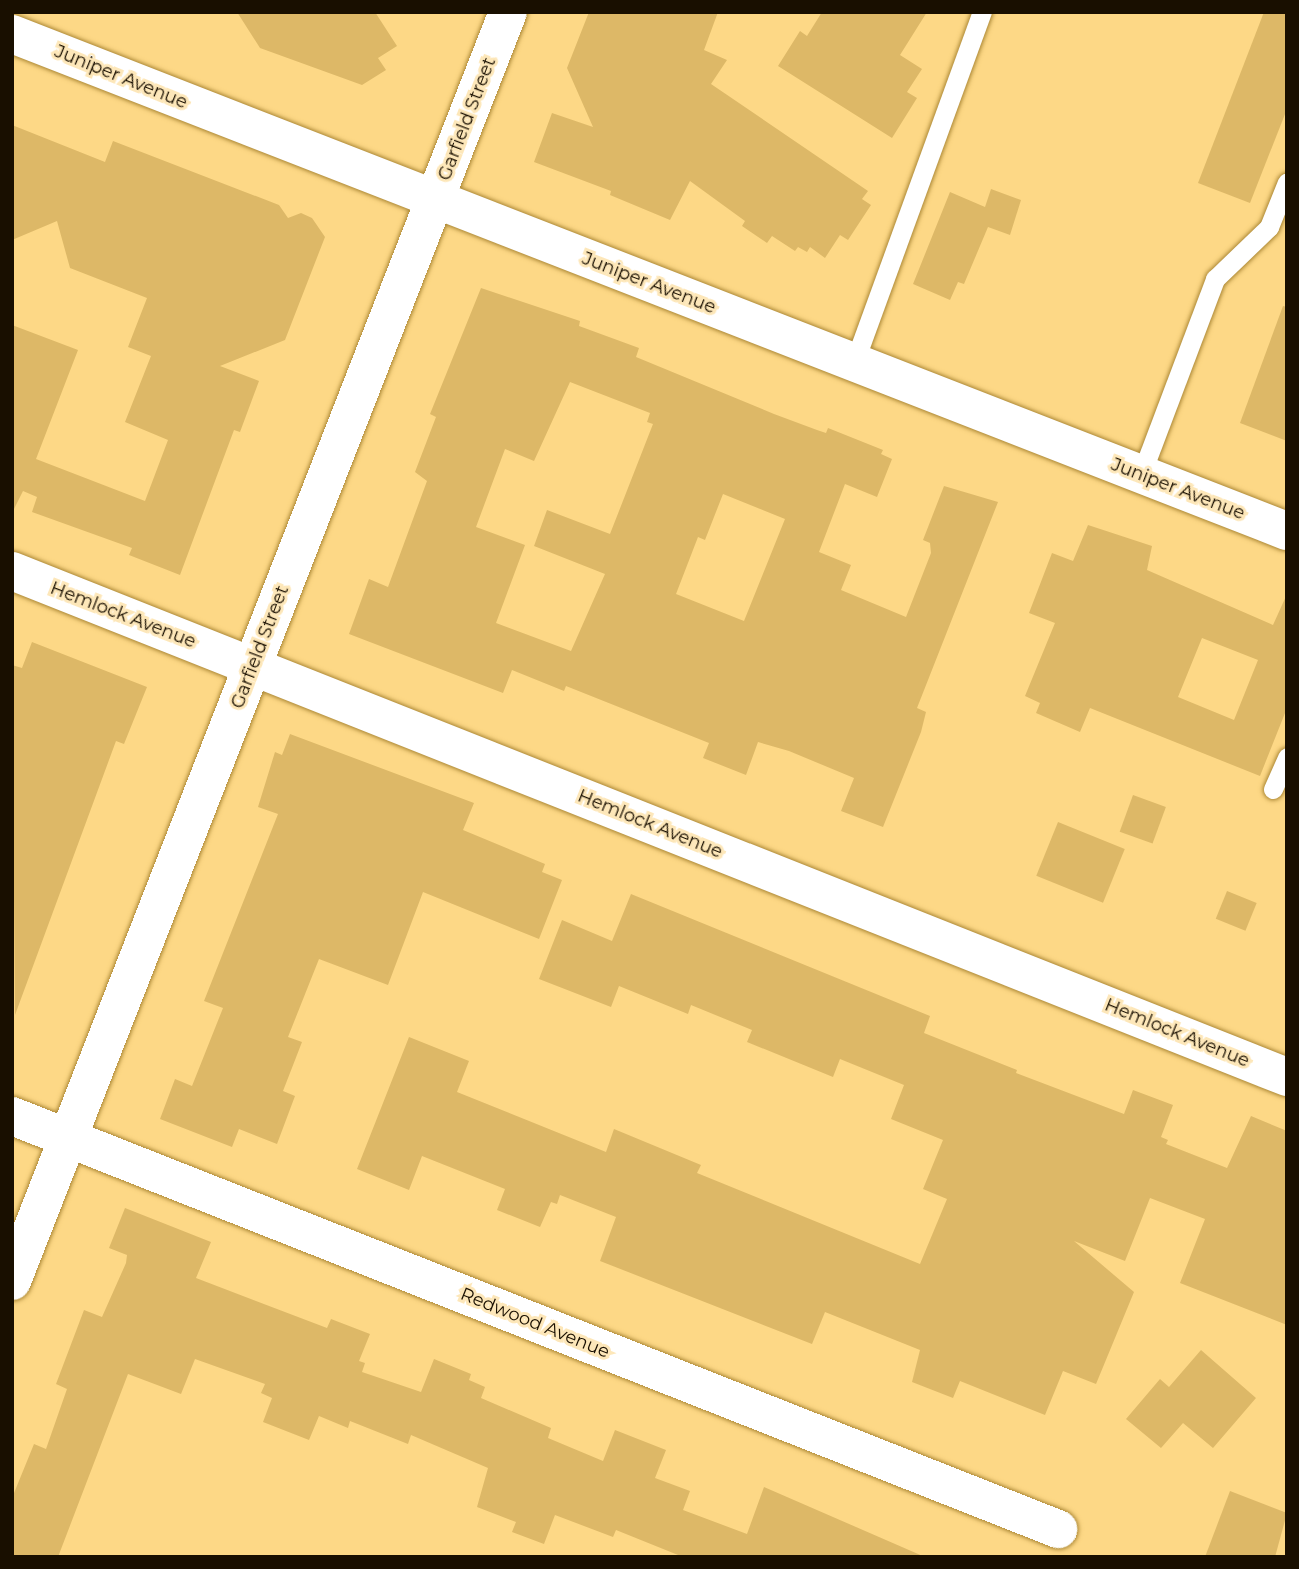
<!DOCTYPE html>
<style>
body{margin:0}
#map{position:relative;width:1299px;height:1569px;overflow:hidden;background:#fdd886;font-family:Montserrat,sans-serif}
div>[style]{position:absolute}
.building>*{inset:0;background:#ddb867;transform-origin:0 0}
.roads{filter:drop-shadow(0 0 2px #ac8836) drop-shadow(0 0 2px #ac8836)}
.service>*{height:19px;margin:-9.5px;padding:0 9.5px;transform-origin:9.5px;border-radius:9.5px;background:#fff}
.minor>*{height:38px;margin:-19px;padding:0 19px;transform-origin:19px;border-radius:19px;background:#fff}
.tertiary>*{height:38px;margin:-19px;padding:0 19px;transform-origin:19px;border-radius:19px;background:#fff}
span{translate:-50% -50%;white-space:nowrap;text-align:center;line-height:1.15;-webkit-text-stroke:6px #fde7b9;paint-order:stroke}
.street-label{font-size:18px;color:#190f00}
.frame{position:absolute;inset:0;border:14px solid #190f00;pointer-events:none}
</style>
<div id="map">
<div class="building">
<div style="clip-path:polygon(237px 12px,375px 12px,397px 46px,378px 58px,386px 70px,362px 85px,260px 48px)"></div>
<div style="clip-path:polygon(589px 12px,718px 12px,704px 50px,727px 60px,711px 84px,868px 191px,862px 199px,871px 205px,848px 240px,840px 235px,825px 258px,810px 247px,807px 252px,798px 247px,795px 251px,772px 236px,767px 243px,742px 226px,745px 221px,690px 181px,670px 220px,610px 195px,611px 191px,534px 162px,552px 113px,593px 127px,567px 68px)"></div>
<div style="clip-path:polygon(822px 12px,927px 12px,900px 55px,922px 69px,907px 92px,917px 98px,892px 138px,778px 66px,800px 31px,807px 36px)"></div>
<div style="clip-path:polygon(1264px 12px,1287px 12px,1287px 109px,1250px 203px,1198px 183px)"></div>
<div style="clip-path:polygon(12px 125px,105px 162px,113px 141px,279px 205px,288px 218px,301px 213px,312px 218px,325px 237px,285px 340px,220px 366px,259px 381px,240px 432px,234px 430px,180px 575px,129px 555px,132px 548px,32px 512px,37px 497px,23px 491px,12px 513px,12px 325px,78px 350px,36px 459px,145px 501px,168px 440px,125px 422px,151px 356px,128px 347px,147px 298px,70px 268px,57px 221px,12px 240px)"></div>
<div style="clip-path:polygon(991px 189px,1021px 200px,1010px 235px,988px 227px,964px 284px,958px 282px,950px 300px,913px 284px,950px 192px,985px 207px)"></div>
<div style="clip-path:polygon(evenodd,481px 288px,580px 321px,579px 326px,639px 348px,636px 357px,774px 414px,817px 430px,826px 433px,828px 428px,883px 450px,881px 454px,892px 459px,877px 497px,845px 484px,819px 552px,851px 565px,841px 590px,906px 617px,931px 553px,930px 543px,923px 540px,944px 486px,998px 502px,917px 708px,926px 712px,921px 732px,883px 827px,841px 811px,854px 778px,789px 751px,758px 742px,746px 775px,703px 758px,709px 743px,566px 686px,564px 691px,512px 670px,503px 693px,349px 634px,369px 579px,388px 587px,427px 481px,415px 472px,436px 417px,430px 414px,481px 288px,570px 382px,650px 413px,647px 422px,653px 424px,610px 534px,547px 510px,534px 546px,605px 574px,571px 651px,496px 623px,525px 545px,476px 527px,505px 449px,534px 461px,570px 382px,481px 288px,723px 494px,785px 519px,744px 621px,676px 594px,698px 537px,705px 540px,723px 494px)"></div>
<div style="clip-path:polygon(1283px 306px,1287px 307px,1287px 441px,1240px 423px)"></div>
<div style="clip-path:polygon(evenodd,1088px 525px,1152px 546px,1147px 570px,1273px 625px,1287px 594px,1287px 708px,1260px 776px,1090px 708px,1080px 732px,1036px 713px,1040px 703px,1025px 696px,1055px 623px,1029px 613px,1052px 553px,1073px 561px,1088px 525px,1202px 638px,1258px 660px,1234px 720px,1178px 697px,1202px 638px)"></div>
<div style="clip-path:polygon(32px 642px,147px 687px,124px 744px,116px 741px,15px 1015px,12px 665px,22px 668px)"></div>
<div style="clip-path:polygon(290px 734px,474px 803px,463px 830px,545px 864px,542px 872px,562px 880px,539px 939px,423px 892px,388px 985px,319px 959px,288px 1037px,302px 1042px,283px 1091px,295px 1096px,277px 1144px,239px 1129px,232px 1147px,160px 1119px,175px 1079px,192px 1086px,223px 1008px,204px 1001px,278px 814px,258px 807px,275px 752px,282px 755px)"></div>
<div style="left:1133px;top:795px;width:35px;height:39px;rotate:20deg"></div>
<div style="left:1058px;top:822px;width:72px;height:58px;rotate:22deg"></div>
<div style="left:1227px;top:891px;width:32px;height:30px;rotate:22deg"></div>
<div style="clip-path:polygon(631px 894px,930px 1016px,924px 1033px,1017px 1070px,1016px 1073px,1124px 1114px,1133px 1090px,1173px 1105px,1161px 1137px,1168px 1140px,1166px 1144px,1227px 1168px,1251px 1116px,1287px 1131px,1287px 1325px,1180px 1283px,1205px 1219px,1150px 1198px,1125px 1261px,1074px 1241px,1134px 1292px,1096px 1384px,1063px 1371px,1045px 1415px,960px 1381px,953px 1398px,912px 1382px,920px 1350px,825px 1312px,812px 1344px,600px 1261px,616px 1217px,560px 1195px,557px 1204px,551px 1202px,540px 1227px,497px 1210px,505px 1189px,422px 1156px,409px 1190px,357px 1169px,409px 1037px,469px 1061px,457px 1092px,606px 1152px,614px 1129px,701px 1165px,697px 1173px,920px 1264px,947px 1199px,923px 1189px,943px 1140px,891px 1119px,904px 1085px,840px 1059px,833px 1077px,747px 1042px,752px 1030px,691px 1005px,688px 1014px,619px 986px,611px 1007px,539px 979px,562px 920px,612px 941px)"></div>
<div style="clip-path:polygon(125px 1208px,211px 1242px,196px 1278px,327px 1328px,331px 1319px,370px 1334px,359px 1361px,365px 1363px,362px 1372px,421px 1392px,434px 1359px,471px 1374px,469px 1380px,485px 1387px,481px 1398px,551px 1428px,548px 1438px,603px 1461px,615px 1430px,666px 1450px,655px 1478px,690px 1491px,683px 1510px,747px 1534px,764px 1487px,925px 1557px,683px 1557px,616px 1530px,613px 1537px,555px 1515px,544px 1544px,512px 1532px,516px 1522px,477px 1507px,488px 1468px,411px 1435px,408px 1444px,350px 1421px,348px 1428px,319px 1416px,309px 1440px,263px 1422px,272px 1398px,261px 1393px,265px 1384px,195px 1359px,181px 1394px,128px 1374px,58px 1557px,12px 1557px,12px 1498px,34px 1444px,46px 1449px,67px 1389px,56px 1384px,84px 1310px,102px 1317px,126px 1263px,127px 1255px,109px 1248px)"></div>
<div style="clip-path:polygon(1201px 1350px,1256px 1398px,1213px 1448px,1183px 1423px,1161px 1448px,1126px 1419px,1160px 1379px,1169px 1387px)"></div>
<div style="clip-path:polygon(1230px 1491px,1287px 1513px,1275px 1557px,1205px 1557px)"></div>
</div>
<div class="roads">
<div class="service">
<div style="left:854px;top:363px;width:374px;rotate:-70deg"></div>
<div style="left:1141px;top:475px;width:210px;rotate:-69.3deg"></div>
<div style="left:1215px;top:279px;width:75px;rotate:-43.9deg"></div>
<div style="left:1269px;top:227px;width:48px;rotate:-68.2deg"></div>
<div style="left:1273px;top:789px;width:35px;rotate:-66deg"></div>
</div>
<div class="minor">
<div style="left:12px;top:34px;width:1368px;rotate:21.3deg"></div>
<div style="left:12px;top:571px;width:1372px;rotate:21.65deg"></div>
<div style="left:12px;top:1116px;width:1125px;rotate:21.55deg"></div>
</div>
<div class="tertiary">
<div style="left:12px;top:1281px;width:1362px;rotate:-68.65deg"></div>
</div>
</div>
<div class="street-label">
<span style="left:121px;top:77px;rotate:22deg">Juniper Avenue</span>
<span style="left:467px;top:119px;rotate:-69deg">Garfield Street</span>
<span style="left:649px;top:283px;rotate:21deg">Juniper Avenue</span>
<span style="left:1178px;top:489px;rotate:21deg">Juniper Avenue</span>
<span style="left:123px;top:615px;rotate:21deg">Hemlock Avenue</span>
<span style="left:260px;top:647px;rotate:-69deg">Garfield Street</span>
<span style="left:650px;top:824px;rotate:22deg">Hemlock Avenue</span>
<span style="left:1177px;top:1033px;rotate:22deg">Hemlock Avenue</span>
<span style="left:535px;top:1323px;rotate:22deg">Redwood Avenue</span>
</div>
<div class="frame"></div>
</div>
